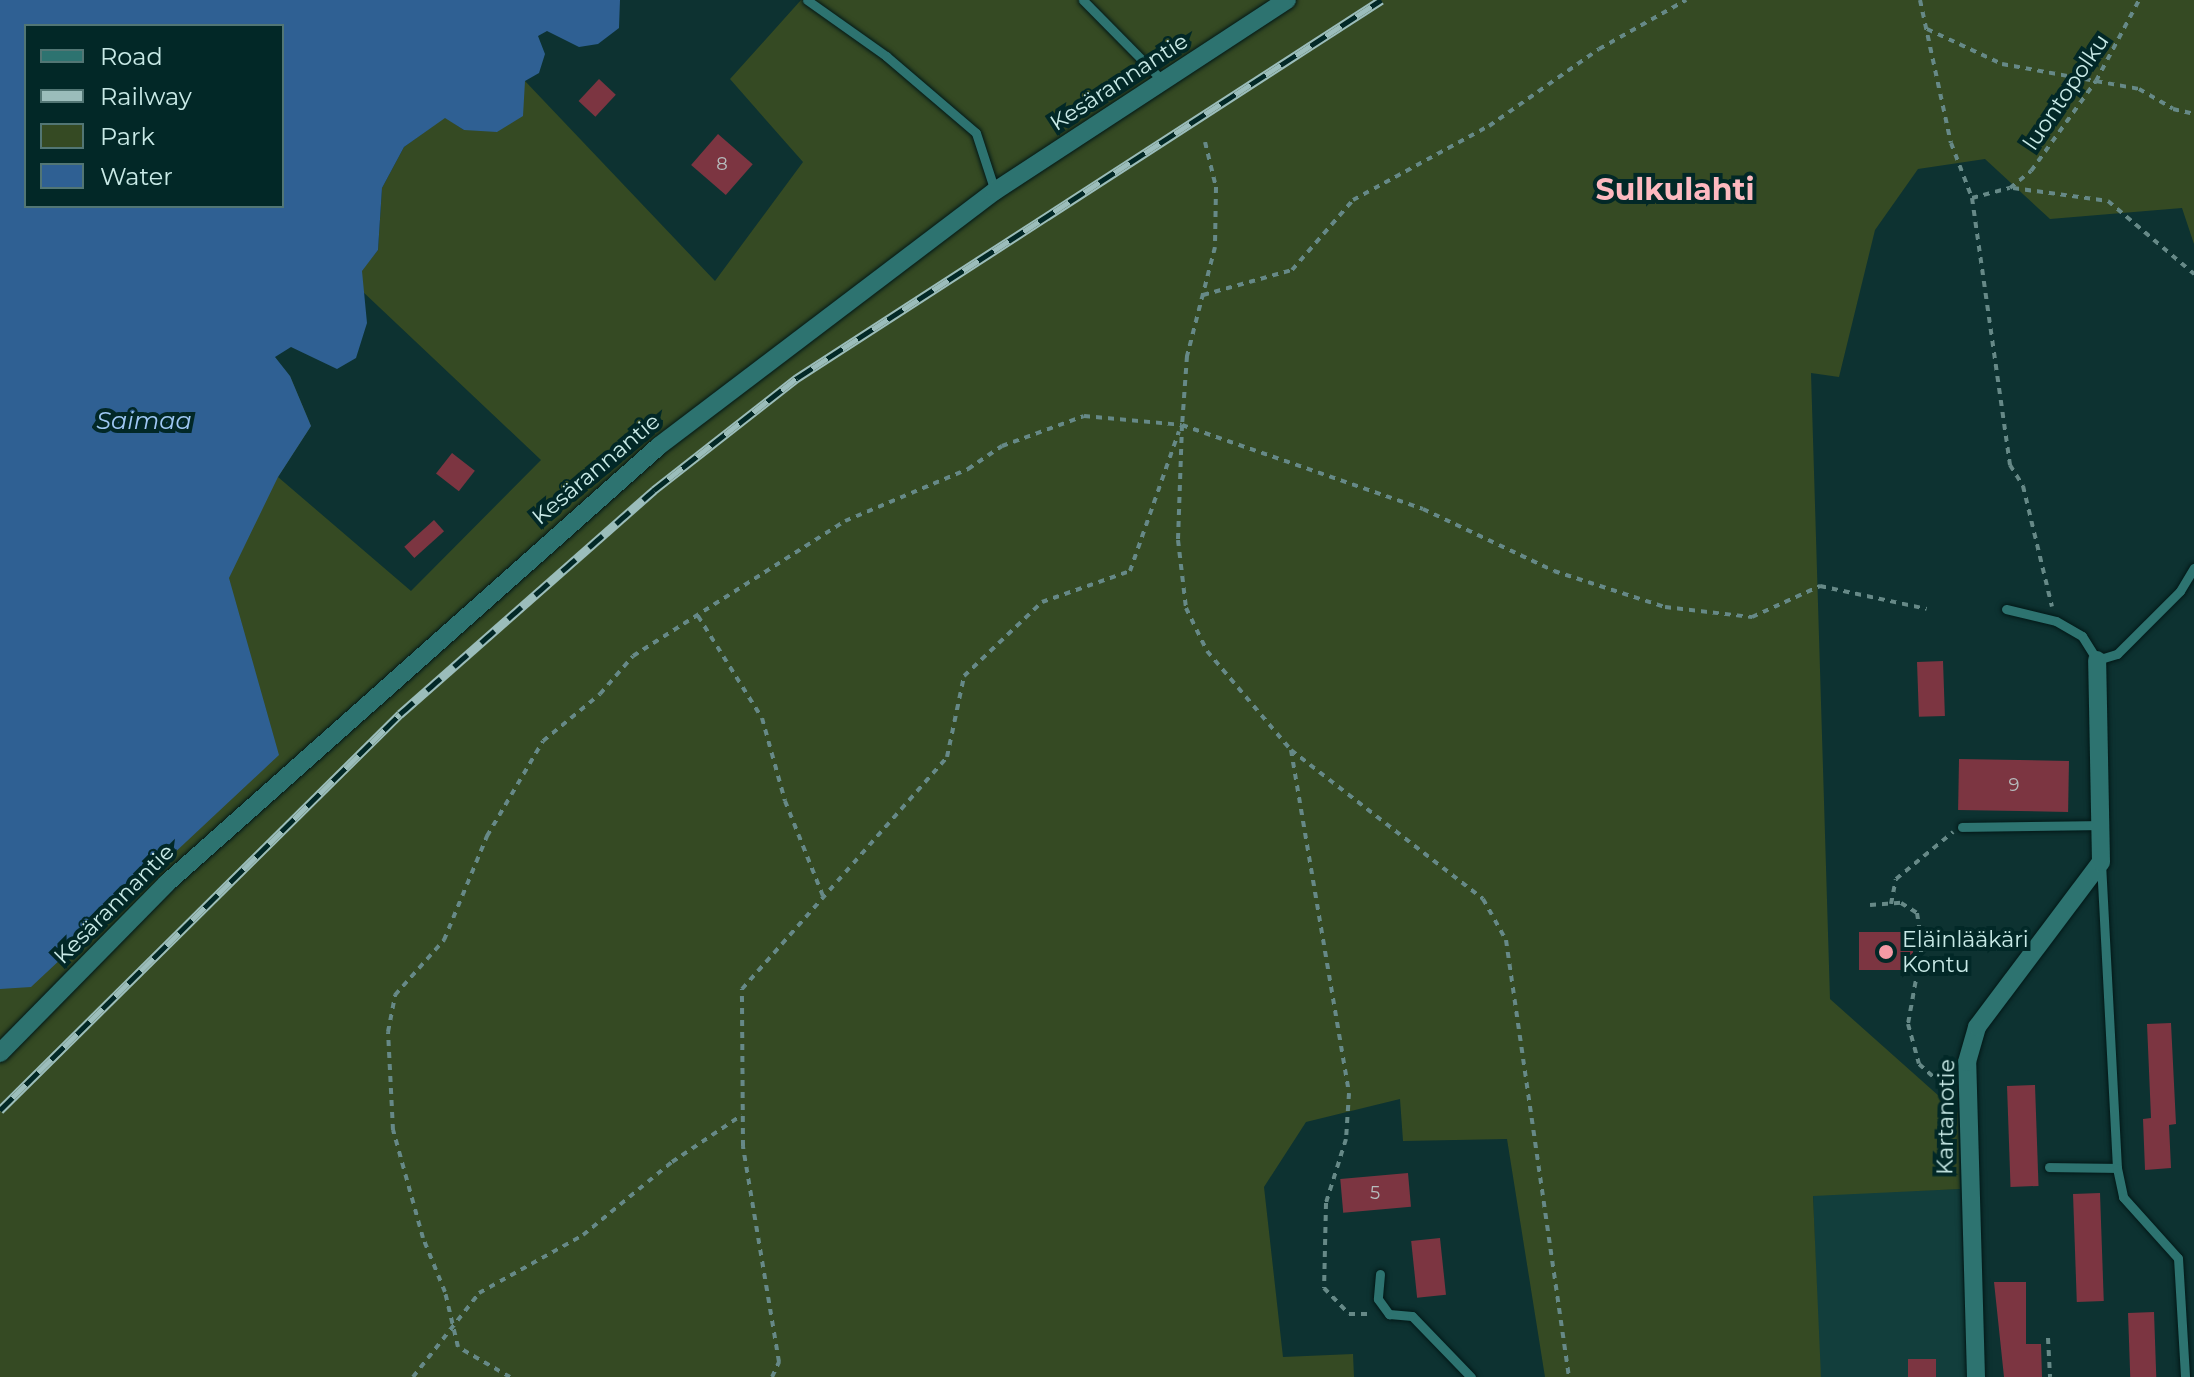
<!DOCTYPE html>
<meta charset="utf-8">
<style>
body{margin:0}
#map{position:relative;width:2194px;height:1377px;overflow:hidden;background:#0d3231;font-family:Montserrat,sans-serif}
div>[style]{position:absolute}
.built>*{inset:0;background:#123e3c;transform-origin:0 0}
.green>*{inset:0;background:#354a23}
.water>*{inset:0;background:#2f6093}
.building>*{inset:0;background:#7c3541;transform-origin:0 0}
.path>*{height:4px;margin-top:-2px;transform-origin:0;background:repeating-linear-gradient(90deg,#668987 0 6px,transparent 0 12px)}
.roads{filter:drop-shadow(0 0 2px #031817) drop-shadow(0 0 2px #031817)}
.lane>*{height:9px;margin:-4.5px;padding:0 4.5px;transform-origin:4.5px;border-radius:4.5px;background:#2d7370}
.street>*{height:18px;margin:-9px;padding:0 9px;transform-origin:9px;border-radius:9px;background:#2d7370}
.rail>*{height:9px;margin-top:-4.5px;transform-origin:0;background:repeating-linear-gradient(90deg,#022827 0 18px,#9bbdbb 0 36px);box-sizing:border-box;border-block:2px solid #9bbdbb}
.dots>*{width:22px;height:22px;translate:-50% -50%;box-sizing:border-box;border:4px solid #022827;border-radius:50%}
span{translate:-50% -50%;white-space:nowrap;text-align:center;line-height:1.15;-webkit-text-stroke:8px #022827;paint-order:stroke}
.number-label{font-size:18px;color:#b6bdbe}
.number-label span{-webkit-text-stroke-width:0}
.street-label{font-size:22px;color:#c9eae7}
.poi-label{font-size:22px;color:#c9eae7}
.left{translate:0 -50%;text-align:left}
.water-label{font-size:24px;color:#9fc8f5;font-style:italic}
.district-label{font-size:30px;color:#fdb9c0;font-weight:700}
.legend{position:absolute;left:24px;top:24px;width:260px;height:184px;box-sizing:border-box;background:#022827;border:2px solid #527674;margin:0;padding:10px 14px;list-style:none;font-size:24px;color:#c9eae7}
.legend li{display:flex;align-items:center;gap:16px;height:40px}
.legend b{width:40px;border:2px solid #527674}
</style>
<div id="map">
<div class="built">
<div style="left:1960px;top:1189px;width:188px;height:147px;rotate:88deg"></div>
</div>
<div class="green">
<div style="clip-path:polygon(801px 0,2194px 0,2194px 244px,2182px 208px,2050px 219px,1985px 159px,1918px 169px,1875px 230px,1839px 377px,1811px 373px,1830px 999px,1958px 1113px,1960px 1189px,1813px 1196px,1821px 1377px,1545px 1377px,1507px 1139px,1403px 1141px,1400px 1099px,1306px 1122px,1264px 1187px,1283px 1357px,1353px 1354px,1354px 1377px,0 1377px,0 471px,290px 376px,311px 426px,278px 477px,411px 591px,541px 460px,361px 290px,362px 270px,378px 250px,382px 188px,404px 147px,445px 117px,464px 130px,525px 81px,715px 281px,803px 162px,730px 79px)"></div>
</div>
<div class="water">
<div style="clip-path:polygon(evenodd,0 0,620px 0,619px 28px,598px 44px,579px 47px,547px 31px,538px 36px,545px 54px,539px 73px,525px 81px,523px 116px,497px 132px,464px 130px,445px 118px,404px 147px,382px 188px,378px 250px,362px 271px,367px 323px,356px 358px,337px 369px,291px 347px,275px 357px,290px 376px,311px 426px,278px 477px,229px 578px,279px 755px,31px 987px,0 989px,0 0,282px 26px,282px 206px,26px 206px,26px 26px,282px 26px)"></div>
</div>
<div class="building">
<div style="left:599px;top:79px;width:23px;height:30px;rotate:43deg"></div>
<div style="left:718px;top:134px;width:46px;height:41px;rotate:41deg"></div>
<div style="left:452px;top:453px;width:29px;height:26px;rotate:38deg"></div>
<div style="left:434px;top:520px;width:15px;height:40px;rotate:48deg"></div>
<div style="left:1943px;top:661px;width:55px;height:26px;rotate:88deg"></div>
<div style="left:1959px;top:759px;width:110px;height:51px;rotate:1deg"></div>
<div style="left:1913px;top:932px;width:38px;height:54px;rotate:90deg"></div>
<div style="clip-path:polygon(2171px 1023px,2176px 1124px,2169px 1125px,2171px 1168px,2145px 1170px,2143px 1119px,2151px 1118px,2147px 1024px)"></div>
<div style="left:2035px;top:1085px;width:101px;height:28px;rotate:88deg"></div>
<div style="left:1408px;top:1173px;width:34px;height:68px;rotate:85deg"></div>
<div style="left:2100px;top:1193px;width:108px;height:27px;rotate:88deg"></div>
<div style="left:1440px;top:1238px;width:57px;height:29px;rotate:84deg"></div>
<div style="clip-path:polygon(1994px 1282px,2026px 1282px,2026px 1344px,2041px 1344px,2042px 1377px,2004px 1377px)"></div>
<div style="left:2154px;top:1312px;width:65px;height:26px;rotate:88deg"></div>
<div style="left:1936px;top:1359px;width:18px;height:28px;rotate:90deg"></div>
</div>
<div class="path">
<div style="left:1920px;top:0;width:146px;rotate:77.8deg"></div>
<div style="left:1951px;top:143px;width:59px;rotate:69.1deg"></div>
<div style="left:1972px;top:198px;width:39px;rotate:-15deg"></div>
<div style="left:2010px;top:188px;width:27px;rotate:-39deg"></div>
<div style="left:2031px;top:171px;width:111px;rotate:-54.2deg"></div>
<div style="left:2096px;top:81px;width:92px;rotate:-62deg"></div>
<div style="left:1927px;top:29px;width:83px;rotate:25deg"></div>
<div style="left:2002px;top:64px;width:139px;rotate:10.3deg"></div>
<div style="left:2139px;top:89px;width:39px;rotate:30deg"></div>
<div style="left:2173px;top:109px;width:22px;rotate:13deg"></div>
<div style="left:1205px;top:142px;width:46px;rotate:76.3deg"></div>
<div style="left:1216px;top:187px;width:60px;rotate:91deg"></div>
<div style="left:1215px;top:247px;width:113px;rotate:104.4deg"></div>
<div style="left:1187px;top:356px;width:69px;rotate:94.1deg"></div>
<div style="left:1182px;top:425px;width:115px;rotate:92deg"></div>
<div style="left:1178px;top:540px;width:68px;rotate:83.3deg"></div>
<div style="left:1186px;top:608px;width:48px;rotate:64deg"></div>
<div style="left:1207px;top:651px;width:130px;rotate:49.7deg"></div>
<div style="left:1291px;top:750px;width:243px;rotate:37.8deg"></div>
<div style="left:1483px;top:899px;width:47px;rotate:60.7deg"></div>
<div style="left:1506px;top:940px;width:442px;rotate:81.8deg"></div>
<div style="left:2013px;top:188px;width:96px;rotate:7.8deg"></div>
<div style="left:2108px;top:201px;width:113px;rotate:40.3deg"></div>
<div style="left:1972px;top:198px;width:270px;rotate:81.9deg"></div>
<div style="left:2010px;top:465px;width:25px;rotate:58deg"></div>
<div style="left:2023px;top:486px;width:124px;rotate:76.5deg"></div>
<div style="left:1203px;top:295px;width:92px;rotate:-15.7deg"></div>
<div style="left:1292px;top:270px;width:93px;rotate:-48.9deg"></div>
<div style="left:1353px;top:200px;width:155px;rotate:-28.6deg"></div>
<div style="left:1489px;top:126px;width:134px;rotate:-35deg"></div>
<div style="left:1599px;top:49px;width:100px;rotate:-29.4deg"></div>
<div style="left:698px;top:616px;width:120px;rotate:57.9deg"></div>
<div style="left:762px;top:718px;width:86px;rotate:74.5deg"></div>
<div style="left:785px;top:801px;width:102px;rotate:68.2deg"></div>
<div style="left:1291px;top:750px;width:348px;rotate:80.4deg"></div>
<div style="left:1349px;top:1093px;width:46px;rotate:93.7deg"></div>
<div style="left:1346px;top:1139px;width:67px;rotate:107.4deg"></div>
<div style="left:1326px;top:1203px;width:85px;rotate:91.3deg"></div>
<div style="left:1324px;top:1288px;width:36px;rotate:46deg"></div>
<div style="left:1349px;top:1314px;width:22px"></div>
<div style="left:1891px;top:904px;width:25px;rotate:-79deg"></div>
<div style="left:1896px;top:879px;width:74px;rotate:-39.5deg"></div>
<div style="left:1870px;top:905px;width:31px;rotate:-4deg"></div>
<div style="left:1901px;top:903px;width:19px;rotate:32deg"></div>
<div style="left:1917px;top:913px;width:33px;rotate:81deg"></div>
<div style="left:1922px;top:946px;width:79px;rotate:100.2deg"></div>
<div style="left:1908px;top:1024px;width:41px;rotate:74.6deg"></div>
<div style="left:1919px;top:1064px;width:39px;rotate:42deg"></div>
<div style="left:2048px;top:1338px;width:39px;rotate:87deg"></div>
<div style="left:413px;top:1377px;width:107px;rotate:-51.8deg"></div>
<div style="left:479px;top:1293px;width:119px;rotate:-29.1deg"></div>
<div style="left:583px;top:1235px;width:115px;rotate:-39.4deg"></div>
<div style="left:672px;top:1162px;width:84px;rotate:-33.9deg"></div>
<div style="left:510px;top:1377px;width:60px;rotate:-150deg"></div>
<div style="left:458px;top:1347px;width:57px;rotate:-103.3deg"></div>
<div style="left:445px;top:1292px;width:58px;rotate:-112.2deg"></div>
<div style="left:423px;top:1238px;width:112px;rotate:-105.5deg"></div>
<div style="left:393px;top:1130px;width:98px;rotate:-92.9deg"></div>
<div style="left:388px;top:1032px;width:38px;rotate:-79deg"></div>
<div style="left:395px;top:995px;width:74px;rotate:-48.3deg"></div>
<div style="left:444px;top:940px;width:113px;rotate:-67.5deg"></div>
<div style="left:487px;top:836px;width:110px;rotate:-59.5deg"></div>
<div style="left:543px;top:741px;width:74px;rotate:-39.5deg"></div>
<div style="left:600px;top:694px;width:50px;rotate:-49deg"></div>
<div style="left:633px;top:656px;width:251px;rotate:-32.5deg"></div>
<div style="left:845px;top:521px;width:134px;rotate:-22.9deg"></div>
<div style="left:968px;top:469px;width:41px;rotate:-34.1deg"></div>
<div style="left:1002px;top:446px;width:87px;rotate:-20.1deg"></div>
<div style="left:1084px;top:416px;width:98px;rotate:5.2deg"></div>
<div style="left:1182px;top:425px;width:255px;rotate:19.2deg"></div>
<div style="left:1423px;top:509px;width:145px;rotate:25.3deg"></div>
<div style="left:1554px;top:571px;width:117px;rotate:18deg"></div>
<div style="left:1665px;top:607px;width:88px;rotate:6.6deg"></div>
<div style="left:1752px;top:617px;width:75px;rotate:-24.5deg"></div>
<div style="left:1820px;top:586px;width:109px;rotate:12.1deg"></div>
<div style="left:772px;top:1377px;width:17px;rotate:-65deg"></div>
<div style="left:779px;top:1362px;width:219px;rotate:-99.5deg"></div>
<div style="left:743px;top:1146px;width:157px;rotate:-90.4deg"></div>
<div style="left:742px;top:989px;width:310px;rotate:-48.5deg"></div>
<div style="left:947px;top:757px;width:83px;rotate:-78.1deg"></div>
<div style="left:964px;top:676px;width:108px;rotate:-43.5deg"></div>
<div style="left:1042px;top:602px;width:93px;rotate:-19.4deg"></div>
<div style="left:1130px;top:571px;width:148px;rotate:-70.7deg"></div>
</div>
<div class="roads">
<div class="lane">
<div style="left:807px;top:0;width:97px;rotate:35.3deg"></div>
<div style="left:886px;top:56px;width:118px;rotate:40.5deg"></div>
<div style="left:976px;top:133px;width:61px;rotate:71.9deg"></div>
<div style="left:1083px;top:0;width:114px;rotate:45.4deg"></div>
<div style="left:2006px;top:609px;width:51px;rotate:13.5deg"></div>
<div style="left:2056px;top:621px;width:30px;rotate:30deg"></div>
<div style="left:2082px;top:636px;width:28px;rotate:58deg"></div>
<div style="left:2097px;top:660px;width:21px;rotate:-17deg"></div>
<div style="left:2117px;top:654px;width:89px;rotate:-45deg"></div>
<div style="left:2180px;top:591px;width:27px;rotate:-59deg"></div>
<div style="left:1962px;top:827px;width:138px;rotate:-0.8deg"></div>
<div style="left:2049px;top:1167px;width:68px;rotate:0.8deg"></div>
<div style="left:2117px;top:1168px;width:302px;rotate:-93deg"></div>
<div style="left:2117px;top:1168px;width:30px;rotate:78deg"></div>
<div style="left:2123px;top:1197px;width:82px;rotate:48deg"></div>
<div style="left:2178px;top:1258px;width:119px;rotate:86.6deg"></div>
<div style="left:1380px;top:1274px;width:25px;rotate:95deg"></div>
<div style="left:1378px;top:1299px;width:19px;rotate:54deg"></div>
<div style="left:1389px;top:1314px;width:23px;rotate:5deg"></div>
<div style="left:1412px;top:1316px;width:85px;rotate:46deg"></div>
</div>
<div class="street">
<div style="left:0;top:1053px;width:238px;rotate:-45.5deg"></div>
<div style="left:167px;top:883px;width:658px;rotate:-41.61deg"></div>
<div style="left:659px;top:446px;width:422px;rotate:-37.2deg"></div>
<div style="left:995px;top:191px;width:349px;rotate:-33.2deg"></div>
<div style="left:1976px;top:1377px;width:315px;rotate:-91.6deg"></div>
<div style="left:1967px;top:1062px;width:36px;rotate:-74deg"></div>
<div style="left:1977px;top:1027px;width:206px;rotate:-53.1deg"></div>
<div style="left:2101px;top:862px;width:202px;rotate:-91.1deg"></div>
</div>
</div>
<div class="rail">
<div style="left:0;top:1110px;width:563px;rotate:-44.71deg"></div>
<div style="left:400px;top:714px;width:339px;rotate:-41.4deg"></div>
<div style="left:654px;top:490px;width:182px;rotate:-38.1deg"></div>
<div style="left:797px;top:378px;width:696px;rotate:-32.91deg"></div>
</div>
<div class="dots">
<div style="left:1886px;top:952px;background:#f49aa5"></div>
</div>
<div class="number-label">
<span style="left:722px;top:164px">8</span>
<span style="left:2014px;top:785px">9</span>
<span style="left:1375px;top:1193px">5</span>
</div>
<div class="street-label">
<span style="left:1119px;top:82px;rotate:-33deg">Kesärannantie</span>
<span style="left:2066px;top:92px;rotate:-56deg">luontopolku</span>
<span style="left:596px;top:469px;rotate:-40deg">Kesärannantie</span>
<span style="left:114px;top:904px;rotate:-45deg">Kesärannantie</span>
<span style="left:1946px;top:1117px;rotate:-89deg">Kartanotie</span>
</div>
<div class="poi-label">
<span class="left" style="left:1902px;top:952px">Eläinlääkäri<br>Kontu</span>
</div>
<div class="water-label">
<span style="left:144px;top:421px">Saimaa</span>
</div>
<div class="district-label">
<span style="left:1675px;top:190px">Sulkulahti</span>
</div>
<ul class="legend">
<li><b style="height:10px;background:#2d7370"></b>Road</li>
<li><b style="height:10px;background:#9bbdbb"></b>Railway</li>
<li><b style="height:22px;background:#354a23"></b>Park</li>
<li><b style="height:22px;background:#2f6093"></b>Water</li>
</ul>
</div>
